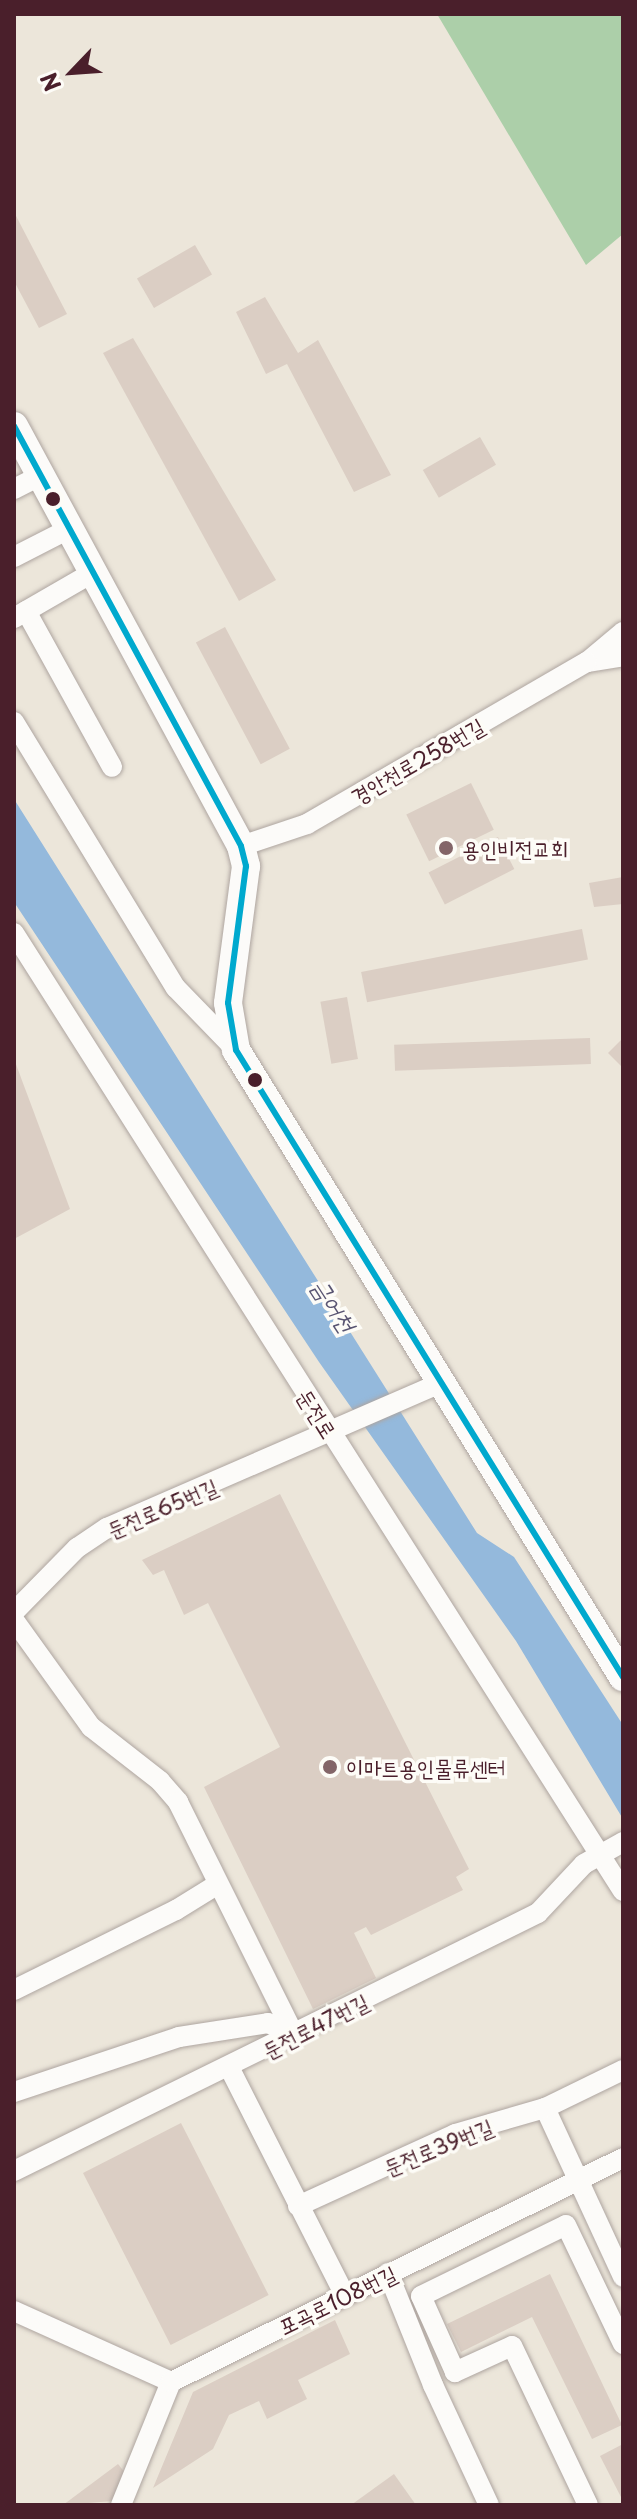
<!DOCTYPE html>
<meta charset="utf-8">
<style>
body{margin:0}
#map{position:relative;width:637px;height:2519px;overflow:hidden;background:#ece6da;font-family:"Playpen Sans","Poor Story",sans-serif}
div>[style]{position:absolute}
.forest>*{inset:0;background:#accfa9}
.water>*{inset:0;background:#94b9dc}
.building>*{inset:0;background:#dbcec4;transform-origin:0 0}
.roads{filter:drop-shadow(0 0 2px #aea5a0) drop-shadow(0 0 2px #aea5a0)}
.street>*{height:20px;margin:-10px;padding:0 10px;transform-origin:10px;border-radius:10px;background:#fcfbf9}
.secondary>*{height:28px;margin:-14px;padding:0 14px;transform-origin:14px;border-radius:14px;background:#fcfbf9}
.bus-1>*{height:6px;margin:-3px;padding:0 3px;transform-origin:3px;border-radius:3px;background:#00a9ce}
.dots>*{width:22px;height:22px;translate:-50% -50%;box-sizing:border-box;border:4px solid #fdfcf7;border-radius:50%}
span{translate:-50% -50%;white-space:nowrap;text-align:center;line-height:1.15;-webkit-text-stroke:7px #fdfcf7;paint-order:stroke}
.street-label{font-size:22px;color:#4a1f2b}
.poi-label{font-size:22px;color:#4a1f2b}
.left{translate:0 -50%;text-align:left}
.water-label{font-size:24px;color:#595572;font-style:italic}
.frame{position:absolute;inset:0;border:16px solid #4a1f2b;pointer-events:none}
.north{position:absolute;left:32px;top:32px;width:80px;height:80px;-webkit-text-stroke:6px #fdfcf7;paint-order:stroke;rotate:245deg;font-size:22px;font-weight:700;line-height:32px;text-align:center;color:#4a1f2b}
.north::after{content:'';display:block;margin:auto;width:28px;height:36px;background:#4a1f2b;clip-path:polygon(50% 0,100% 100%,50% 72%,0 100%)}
</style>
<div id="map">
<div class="forest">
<div style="clip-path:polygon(437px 14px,623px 14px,623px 234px,586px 265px)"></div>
</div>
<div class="water">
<div style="clip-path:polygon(14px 799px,477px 1533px,514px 1557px,623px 1725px,623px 1819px,516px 1641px,319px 1362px,14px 902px)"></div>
</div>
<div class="building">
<div style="clip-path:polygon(14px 212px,67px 314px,39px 328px,14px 281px)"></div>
<div style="left:195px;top:245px;width:34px;height:67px;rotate:60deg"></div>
<div style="clip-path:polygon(265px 297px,298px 353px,318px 340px,391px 475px,354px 492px,287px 364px,266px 374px,236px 312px)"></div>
<div style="clip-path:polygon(133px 338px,276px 580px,239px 601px,103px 353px)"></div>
<div style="left:480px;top:437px;width:32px;height:66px;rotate:60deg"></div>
<div style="left:225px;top:627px;width:138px;height:33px;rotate:62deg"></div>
<div style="left:471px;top:783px;width:52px;height:72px;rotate:64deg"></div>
<div style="left:498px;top:837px;width:36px;height:78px;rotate:63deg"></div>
<div style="clip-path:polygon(623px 877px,623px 904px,594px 907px,589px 883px)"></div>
<div style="left:582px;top:929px;width:31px;height:225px;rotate:79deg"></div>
<div style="left:347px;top:997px;width:63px;height:27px;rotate:80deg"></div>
<div style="left:590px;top:1038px;width:26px;height:196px;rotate:88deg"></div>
<div style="clip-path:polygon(623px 1038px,623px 1068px,608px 1053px)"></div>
<div style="clip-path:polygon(14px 1059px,70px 1209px,14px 1239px)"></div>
<div style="clip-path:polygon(280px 1494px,469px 1869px,456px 1877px,463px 1890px,371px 1935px,366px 1927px,354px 1933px,376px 1978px,313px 2009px,204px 1787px,280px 1747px,208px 1603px,184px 1615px,164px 1570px,153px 1575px,142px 1560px)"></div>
<div style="left:181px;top:2123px;width:193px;height:110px;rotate:63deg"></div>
<div style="clip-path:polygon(550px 2274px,622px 2425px,592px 2439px,532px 2317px,461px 2352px,447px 2324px)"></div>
<div style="clip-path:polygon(335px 2320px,350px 2354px,298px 2380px,307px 2399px,267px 2419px,259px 2401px,229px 2415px,213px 2449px,153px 2488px,193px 2392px)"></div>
<div style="clip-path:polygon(623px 2444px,623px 2501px,600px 2456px)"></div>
<div style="clip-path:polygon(118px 2464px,126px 2474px,113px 2501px,63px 2505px)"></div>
<div style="clip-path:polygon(394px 2474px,416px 2505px,351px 2505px)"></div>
</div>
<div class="roads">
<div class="street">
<div style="left:14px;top:489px;width:28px;rotate:-27deg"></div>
<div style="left:14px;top:557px;width:59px;rotate:-27deg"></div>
<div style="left:26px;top:611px;width:178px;rotate:61.1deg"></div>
<div style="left:14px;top:618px;width:90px;rotate:-30deg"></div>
<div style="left:623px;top:632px;width:47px;rotate:140.2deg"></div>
<div style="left:587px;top:662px;width:36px;rotate:-9deg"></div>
<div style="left:14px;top:722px;width:311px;rotate:58.7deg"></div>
<div style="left:176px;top:988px;width:86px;rotate:45.9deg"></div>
<div style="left:241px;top:846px;width:70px;rotate:-18.4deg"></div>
<div style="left:307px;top:824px;width:323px;rotate:-30.1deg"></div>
<div style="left:14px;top:933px;width:1135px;rotate:57.56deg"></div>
<div style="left:14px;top:1612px;width:90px;rotate:-45.5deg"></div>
<div style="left:77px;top:1548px;width:36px;rotate:-34deg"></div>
<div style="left:107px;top:1528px;width:364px;rotate:-23.5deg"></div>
<div style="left:14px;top:1620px;width:132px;rotate:54.3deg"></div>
<div style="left:91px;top:1727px;width:88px;rotate:38deg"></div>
<div style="left:160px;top:1781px;width:28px;rotate:49deg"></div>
<div style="left:178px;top:1802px;width:260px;rotate:63.5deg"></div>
<div style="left:14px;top:1990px;width:181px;rotate:-26.3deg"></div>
<div style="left:176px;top:1910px;width:49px;rotate:-31.8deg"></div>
<div style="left:230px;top:2069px;width:252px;rotate:63.1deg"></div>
<div style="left:14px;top:2092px;width:174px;rotate:-18.4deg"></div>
<div style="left:179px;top:2037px;width:90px;rotate:-8.9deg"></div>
<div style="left:268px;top:2023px;width:29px;rotate:25deg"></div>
<div style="left:545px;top:2108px;width:186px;rotate:65.2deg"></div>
<div style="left:14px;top:2171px;width:584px;rotate:-26.21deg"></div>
<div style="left:538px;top:1913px;width:67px;rotate:-46.8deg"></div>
<div style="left:584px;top:1864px;width:45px;rotate:-29.4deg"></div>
<div style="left:298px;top:2206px;width:173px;rotate:-24.6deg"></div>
<div style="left:455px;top:2134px;width:94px;rotate:-16.1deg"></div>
<div style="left:545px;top:2108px;width:87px;rotate:-26deg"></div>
<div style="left:388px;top:2273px;width:121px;rotate:68.1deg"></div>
<div style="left:433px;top:2385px;width:132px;rotate:65deg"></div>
<div style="left:14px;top:2311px;width:172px;rotate:24.3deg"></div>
<div style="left:121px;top:2505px;width:133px;rotate:-67.9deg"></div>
<div style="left:171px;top:2382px;width:504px;rotate:-26.36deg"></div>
<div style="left:588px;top:2505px;width:176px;rotate:-115.5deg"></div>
<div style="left:512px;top:2346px;width:63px;rotate:155.5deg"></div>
<div style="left:455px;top:2372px;width:83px;rotate:-114.1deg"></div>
<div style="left:421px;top:2296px;width:161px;rotate:-26.1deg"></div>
<div style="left:566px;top:2225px;width:132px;rotate:64.4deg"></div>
</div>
<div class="secondary">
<div style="left:14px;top:426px;width:477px;rotate:61.6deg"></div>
<div style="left:241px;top:846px;width:21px;rotate:76deg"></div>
<div style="left:246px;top:866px;width:138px;rotate:97.5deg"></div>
<div style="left:228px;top:1003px;width:48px;rotate:80.3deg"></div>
<div style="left:236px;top:1050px;width:737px;rotate:58.32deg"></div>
</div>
</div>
<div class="bus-1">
<div style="left:14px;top:426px;width:477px;rotate:61.6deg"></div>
<div style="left:241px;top:846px;width:21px;rotate:76deg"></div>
<div style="left:246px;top:866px;width:138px;rotate:97.5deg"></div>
<div style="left:228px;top:1003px;width:48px;rotate:80.3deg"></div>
<div style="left:236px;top:1050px;width:737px;rotate:58.32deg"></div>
</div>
<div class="dots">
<div style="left:53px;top:499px;background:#4a1f2b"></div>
<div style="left:446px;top:848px;background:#836568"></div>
<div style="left:255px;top:1080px;background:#4a1f2b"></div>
<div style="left:330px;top:1767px;background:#836568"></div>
</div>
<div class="street-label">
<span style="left:417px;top:760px;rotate:-30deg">경안천로258번길</span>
<span style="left:318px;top:1413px;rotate:58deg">둔전로</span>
<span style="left:162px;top:1507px;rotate:-23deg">둔전로65번길</span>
<span style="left:315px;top:2025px;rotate:-27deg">둔전로47번길</span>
<span style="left:438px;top:2146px;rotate:-22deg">둔전로39번길</span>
<span style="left:337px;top:2299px;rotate:-26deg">포곡로108번길</span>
</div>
<div class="poi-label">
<span class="left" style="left:462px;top:848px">용인비전교회</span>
<span class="left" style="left:346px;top:1767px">이마트용인물류센터</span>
</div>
<div class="water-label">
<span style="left:334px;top:1305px;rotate:57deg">금어천</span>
</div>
<div class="frame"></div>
<div class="north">N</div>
</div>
